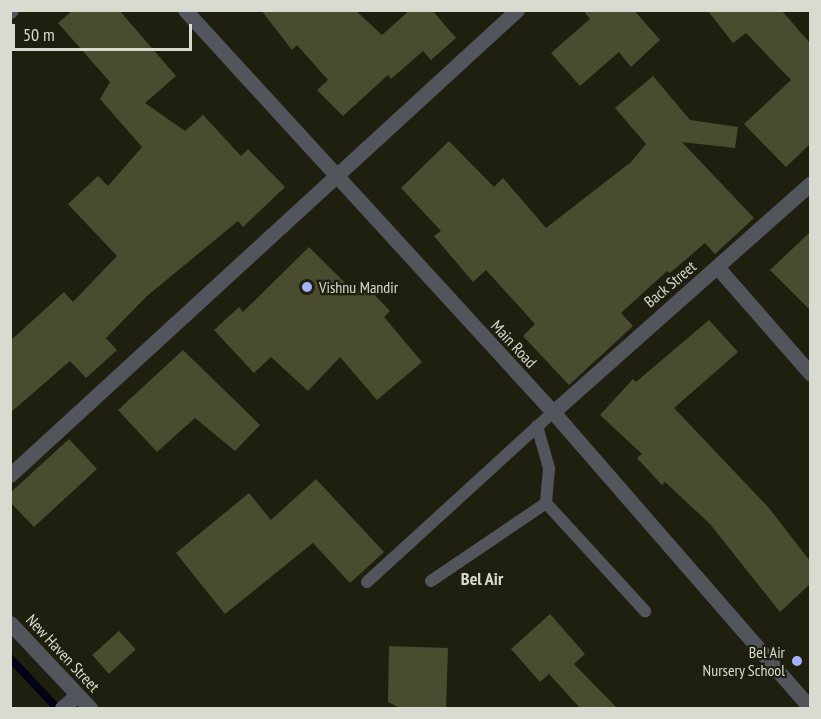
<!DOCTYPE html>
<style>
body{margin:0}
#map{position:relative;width:821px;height:719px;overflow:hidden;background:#1e1f0f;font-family:"PT Sans Narrow",sans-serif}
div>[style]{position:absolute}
.stream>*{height:8px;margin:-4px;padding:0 4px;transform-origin:4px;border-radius:4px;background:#030317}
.building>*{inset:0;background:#4a4c2f;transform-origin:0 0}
.service>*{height:12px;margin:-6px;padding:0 6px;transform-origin:6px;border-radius:6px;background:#53555c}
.minor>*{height:15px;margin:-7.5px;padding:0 7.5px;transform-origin:7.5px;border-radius:7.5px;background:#53555c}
.tertiary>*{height:15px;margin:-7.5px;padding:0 7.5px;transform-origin:7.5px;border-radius:7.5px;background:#53555c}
.dots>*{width:16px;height:16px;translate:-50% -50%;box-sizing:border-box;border:3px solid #1e1f0f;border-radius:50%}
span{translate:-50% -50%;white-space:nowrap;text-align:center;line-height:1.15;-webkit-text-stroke:4.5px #1e1f0f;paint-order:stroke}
.street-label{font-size:16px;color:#dadbd0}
.poi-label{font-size:16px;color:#dadbd0}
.left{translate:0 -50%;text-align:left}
.right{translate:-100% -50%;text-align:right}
.neighbourhood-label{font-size:18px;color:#dadbd0;font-weight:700}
.frame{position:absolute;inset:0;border:12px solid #dadbd0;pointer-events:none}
.scale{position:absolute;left:12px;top:24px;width:180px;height:27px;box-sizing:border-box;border:3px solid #dadbd0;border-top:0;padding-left:8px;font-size:18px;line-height:21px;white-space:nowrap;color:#dadbd0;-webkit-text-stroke:4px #1e1f0f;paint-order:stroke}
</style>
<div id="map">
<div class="stream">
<div style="left:10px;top:658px;width:69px;rotate:46.8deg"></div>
</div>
<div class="building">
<div style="clip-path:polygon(73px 10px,119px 10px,176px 76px,145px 103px,185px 131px,203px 115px,241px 156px,248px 149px,285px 187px,243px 227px,238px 221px,147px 296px,106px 338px,117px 350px,86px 378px,70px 361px,10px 413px,10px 341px,64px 292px,73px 302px,117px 256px,68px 204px,98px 176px,108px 186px,142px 147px,100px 99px,110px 82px,58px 23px)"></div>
<div style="clip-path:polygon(261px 10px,355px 10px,382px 35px,410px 10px,432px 10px,456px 38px,431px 60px,423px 51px,391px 79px,388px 75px,343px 116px,317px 90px,328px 80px,297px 45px,292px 50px)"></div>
<div style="clip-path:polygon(583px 10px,634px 10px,660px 40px,631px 67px,619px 52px,580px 86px,551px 53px,590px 19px)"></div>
<div style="clip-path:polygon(708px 11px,782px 11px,810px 43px,810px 144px,786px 167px,744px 124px,791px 80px,746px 33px,733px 43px)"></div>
<div style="clip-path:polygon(653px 76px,690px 120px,738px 127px,735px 148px,682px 142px,754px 218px,715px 254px,705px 243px,670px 273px,667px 271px,621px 313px,633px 326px,569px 385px,523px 336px,535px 324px,486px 270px,473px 282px,434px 236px,441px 231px,401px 188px,449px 141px,494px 187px,503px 178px,546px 228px,631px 162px,646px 144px,615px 108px)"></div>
<div style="clip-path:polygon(810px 232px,810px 310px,770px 270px)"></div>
<div style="clip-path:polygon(309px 247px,356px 294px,365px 285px,390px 311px,384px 317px,422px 362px,377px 400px,340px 357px,308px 391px,271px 357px,254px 373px,214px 330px,239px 307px,243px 312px)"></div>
<div style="clip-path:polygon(709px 320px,738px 352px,674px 408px,769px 508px,810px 561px,810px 584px,780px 612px,710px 524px,665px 482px,662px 485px,637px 458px,642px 454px,600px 415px,633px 379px,636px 382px)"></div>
<div style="clip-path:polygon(183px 350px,260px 425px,235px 451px,195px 418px,157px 452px,118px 410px)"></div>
<div style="clip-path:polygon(69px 439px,97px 469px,34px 527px,10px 502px,10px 493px)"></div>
<div style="clip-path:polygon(316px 479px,384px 552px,350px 583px,313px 543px,225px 614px,176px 553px,249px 493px,271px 520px)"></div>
<div style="clip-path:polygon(550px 614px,585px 654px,574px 664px,617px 708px,580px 708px,549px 674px,540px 682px,511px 649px)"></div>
<div style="left:119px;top:631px;width:25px;height:36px;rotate:48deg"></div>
<div style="clip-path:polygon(389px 646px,448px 648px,446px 708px,400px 708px,388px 702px)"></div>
</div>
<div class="service">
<div style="left:537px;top:426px;width:44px;rotate:74.1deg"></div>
<div style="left:549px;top:468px;width:35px;rotate:95deg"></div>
<div style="left:546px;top:503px;width:147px;rotate:47.5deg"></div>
<div style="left:431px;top:581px;width:139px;rotate:-34.1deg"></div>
<div style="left:367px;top:582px;width:252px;rotate:-42.4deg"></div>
</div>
<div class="minor">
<div style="left:185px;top:10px;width:545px;rotate:47.53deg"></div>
<div style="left:553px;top:412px;width:392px;rotate:49deg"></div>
<div style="left:718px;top:268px;width:140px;rotate:48.8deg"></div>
<div style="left:553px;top:412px;width:344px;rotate:-41.6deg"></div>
<div style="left:10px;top:475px;width:688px;rotate:-42.53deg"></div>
<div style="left:10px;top:623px;width:117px;rotate:46.7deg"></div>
<div style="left:62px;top:708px;width:20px;rotate:-41deg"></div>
</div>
<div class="tertiary">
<div style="left:10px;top:11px;width:1px;rotate:-45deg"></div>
</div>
<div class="dots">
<div style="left:307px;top:287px;background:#a5b1fc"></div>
<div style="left:797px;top:661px;background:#a5b1fc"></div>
</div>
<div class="street-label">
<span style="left:670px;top:284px;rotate:-40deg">Back Street</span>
<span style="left:514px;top:344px;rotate:47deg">Main Road</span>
<span style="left:63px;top:653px;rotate:47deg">New Haven Street</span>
</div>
<div class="poi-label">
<span class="left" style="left:319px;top:287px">Vishnu Mandir</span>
<span class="right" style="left:785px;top:661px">Bel Air<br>Nursery School</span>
</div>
<div class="neighbourhood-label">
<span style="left:482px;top:579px">Bel Air</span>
</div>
<div class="frame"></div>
<div class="scale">50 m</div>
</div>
